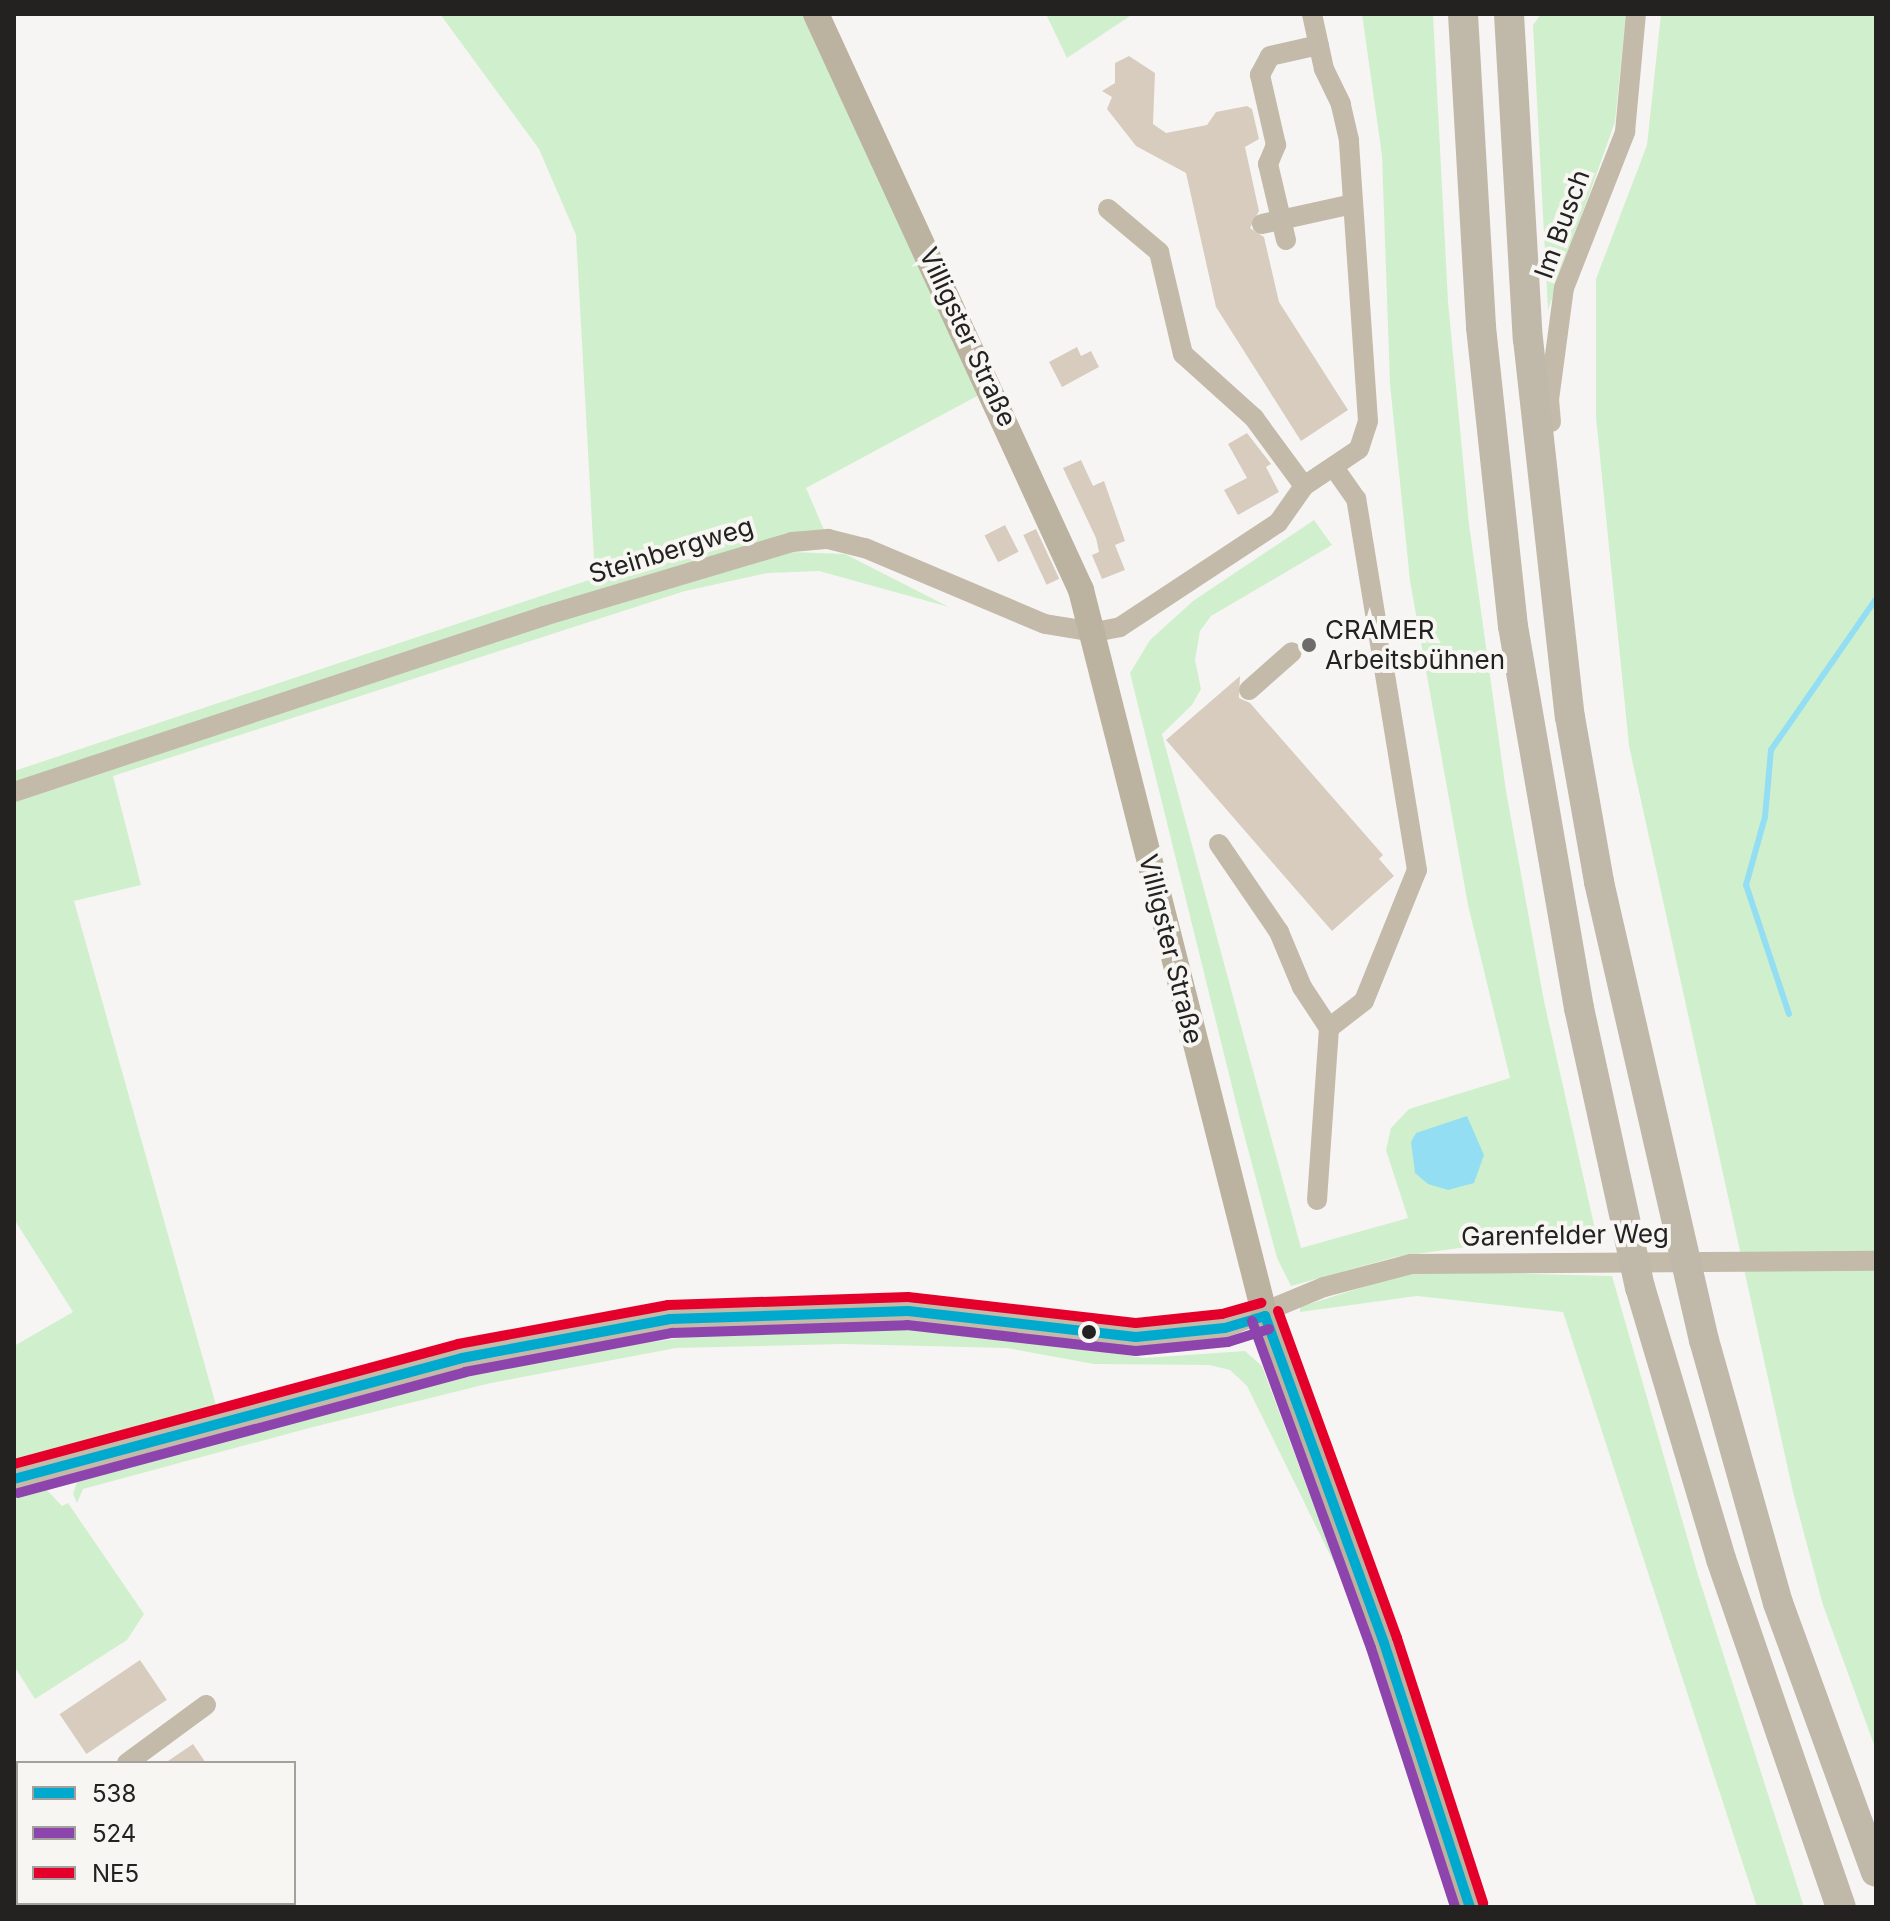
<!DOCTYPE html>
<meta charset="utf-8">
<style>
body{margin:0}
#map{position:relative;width:1890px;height:1921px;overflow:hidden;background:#f7f5f3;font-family:Inter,sans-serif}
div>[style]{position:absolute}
.green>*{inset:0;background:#d0f0cd}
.water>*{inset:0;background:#94def4}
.stream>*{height:6px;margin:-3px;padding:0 3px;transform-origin:3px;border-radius:3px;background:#94def4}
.building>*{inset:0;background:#d8ccbe;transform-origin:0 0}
.minor>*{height:20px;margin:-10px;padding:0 10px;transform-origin:10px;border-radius:10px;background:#c3baaa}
.major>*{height:26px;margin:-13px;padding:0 13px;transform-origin:13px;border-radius:13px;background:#bbb2a0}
.highway>*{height:30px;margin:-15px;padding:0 15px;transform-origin:15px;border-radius:15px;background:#c0b9aa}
.bus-1>*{height:10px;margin:-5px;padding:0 5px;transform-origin:5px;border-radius:5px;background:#00a9ce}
.bus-2>*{height:10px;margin:-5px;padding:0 5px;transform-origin:5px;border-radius:5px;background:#8e44ad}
.bus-3>*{height:10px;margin:-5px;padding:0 5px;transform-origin:5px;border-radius:5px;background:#e4002b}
.dots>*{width:22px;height:22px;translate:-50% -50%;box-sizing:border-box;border:4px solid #f8f6f2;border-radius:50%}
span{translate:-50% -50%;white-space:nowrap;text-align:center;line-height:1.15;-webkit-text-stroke:8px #f8f6f2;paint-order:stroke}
.street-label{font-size:26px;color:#232221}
.poi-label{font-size:26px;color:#232221}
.left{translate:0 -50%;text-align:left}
.frame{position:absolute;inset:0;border:16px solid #232221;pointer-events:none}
.legend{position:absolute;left:16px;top:1761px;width:280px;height:144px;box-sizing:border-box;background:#f8f6f2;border:2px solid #a3a19e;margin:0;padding:10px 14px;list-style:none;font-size:24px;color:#232221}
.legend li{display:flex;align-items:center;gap:16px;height:40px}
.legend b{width:40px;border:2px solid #a3a19e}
</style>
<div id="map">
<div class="green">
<div style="clip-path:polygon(440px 14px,804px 14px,992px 388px,806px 488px,828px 539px,14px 785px,14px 771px,595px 578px,576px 235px,539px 149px)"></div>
<div style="clip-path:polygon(1046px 14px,1133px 14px,1067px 58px)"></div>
<div style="clip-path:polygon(1362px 14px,1433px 14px,1448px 301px,1469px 524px,1506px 791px,1544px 1001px,1599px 1247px,1467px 1247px,1395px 1257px,1291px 1286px,1277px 1258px,1241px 1123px,1130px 673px,1150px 640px,1193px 601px,1314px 520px,1332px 545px,1211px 616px,1200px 631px,1195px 660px,1201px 689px,1192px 705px,1162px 734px,1301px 1248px,1408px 1218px,1386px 1150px,1391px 1128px,1409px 1109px,1510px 1078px,1468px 905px,1410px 581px,1390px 384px,1382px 156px)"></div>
<div style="clip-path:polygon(1541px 14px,1626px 14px,1615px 122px,1548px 310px,1533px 25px)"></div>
<div style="clip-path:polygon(1661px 14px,1876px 14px,1876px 1750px,1823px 1605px,1793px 1492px,1629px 746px,1596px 417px,1596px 279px,1647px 145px)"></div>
<div style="clip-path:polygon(791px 552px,845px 554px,949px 607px,819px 571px,768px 573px,685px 591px,113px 776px,141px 885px,74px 901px,218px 1412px,14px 1467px,14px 1346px,73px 1312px,14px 1219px,14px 798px,516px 632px)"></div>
<div style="clip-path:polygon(1414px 1271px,1612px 1276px,1698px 1575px,1804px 1907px,1757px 1907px,1563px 1312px,1417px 1296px,1300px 1312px,1300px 1307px)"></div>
<div style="clip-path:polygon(892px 1328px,979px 1333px,1144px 1358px,1245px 1351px,1262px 1366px,1338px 1571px,1247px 1386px,1230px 1370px,1209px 1365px,1094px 1364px,1007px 1348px,842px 1344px,676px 1348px,491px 1383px,313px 1427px,83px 1489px,77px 1503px,73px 1494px,78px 1479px,415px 1388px,562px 1355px,687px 1337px)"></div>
<div style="clip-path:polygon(46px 1489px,62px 1506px,68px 1503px,144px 1614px,127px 1640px,35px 1699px,14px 1666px,14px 1497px)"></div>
</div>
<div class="water">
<div style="clip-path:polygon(1467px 1116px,1484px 1155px,1474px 1183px,1448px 1190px,1428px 1184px,1415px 1173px,1411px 1142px,1416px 1133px)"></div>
</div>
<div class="stream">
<div style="left:1789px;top:1014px;width:136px;rotate:-108.4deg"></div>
<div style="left:1746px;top:885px;width:71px;rotate:-74.4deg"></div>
<div style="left:1765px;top:817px;width:67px;rotate:-84.9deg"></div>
<div style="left:1771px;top:750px;width:184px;rotate:-55.2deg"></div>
</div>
<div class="building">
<div style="clip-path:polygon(1129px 56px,1155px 73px,1153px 124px,1166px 133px,1207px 125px,1216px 112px,1247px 106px,1252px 109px,1259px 139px,1245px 147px,1259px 211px,1250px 228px,1264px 237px,1279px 302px,1348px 410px,1301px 441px,1216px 307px,1186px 173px,1136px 146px,1107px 109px,1112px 97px,1102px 91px,1115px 83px,1115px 63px)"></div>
<div style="clip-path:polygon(1077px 347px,1081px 356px,1091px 351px,1099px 367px,1062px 387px,1049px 362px)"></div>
<div style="clip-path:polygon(1247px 433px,1271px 464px,1266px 467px,1279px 492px,1238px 515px,1224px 490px,1247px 478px,1228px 444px)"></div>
<div style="clip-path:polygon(1081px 460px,1093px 486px,1104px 481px,1125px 541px,1115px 545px,1125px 570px,1102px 579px,1092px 555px,1099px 552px,1096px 538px,1063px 468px)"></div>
<div style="left:1005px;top:525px;width:30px;height:23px;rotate:63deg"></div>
<div style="left:1036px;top:529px;width:55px;height:14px;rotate:65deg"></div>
<div style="clip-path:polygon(1240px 676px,1239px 698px,1250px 703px,1383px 855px,1379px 859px,1394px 876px,1332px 931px,1166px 740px)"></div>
<div style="left:140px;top:1660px;width:48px;height:97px;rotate:56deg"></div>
<div style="clip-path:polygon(193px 1744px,206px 1763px,165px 1763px)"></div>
</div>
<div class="minor">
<div style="left:1108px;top:209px;width:67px;rotate:40.1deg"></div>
<div style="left:1159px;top:252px;width:105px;rotate:76.8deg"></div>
<div style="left:1183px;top:354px;width:96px;rotate:42deg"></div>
<div style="left:1254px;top:418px;width:84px;rotate:53.7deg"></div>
<div style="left:1262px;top:224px;width:93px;rotate:-12.4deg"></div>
<div style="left:1286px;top:240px;width:78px;rotate:-103.3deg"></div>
<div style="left:1268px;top:164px;width:21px;rotate:-67deg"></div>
<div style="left:1276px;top:145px;width:72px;rotate:-102.9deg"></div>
<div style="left:1260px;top:75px;width:21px;rotate:-62deg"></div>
<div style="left:1270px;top:56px;width:50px;rotate:-12.7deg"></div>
<div style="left:1551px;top:422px;width:22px;rotate:-95deg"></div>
<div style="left:1549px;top:400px;width:113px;rotate:-82.4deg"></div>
<div style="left:1564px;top:288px;width:168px;rotate:-68.6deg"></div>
<div style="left:1625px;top:132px;width:119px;rotate:-84.7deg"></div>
<div style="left:1249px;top:690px;width:57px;rotate:-41.5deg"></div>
<div style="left:14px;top:792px;width:558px;rotate:-18.37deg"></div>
<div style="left:544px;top:616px;width:259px;rotate:-16.6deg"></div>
<div style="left:792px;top:542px;width:36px;rotate:-5deg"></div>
<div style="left:828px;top:539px;width:38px;rotate:14deg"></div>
<div style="left:865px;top:548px;width:195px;rotate:22.9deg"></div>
<div style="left:1045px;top:624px;width:51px;rotate:9.1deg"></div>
<div style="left:1095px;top:632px;width:25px;rotate:-11deg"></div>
<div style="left:1120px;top:627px;width:189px;rotate:-33.4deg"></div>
<div style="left:1278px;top:523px;width:45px;rotate:-54.9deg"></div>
<div style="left:1304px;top:486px;width:66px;rotate:-33.9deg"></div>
<div style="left:1359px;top:449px;width:29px;rotate:-72deg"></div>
<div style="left:1368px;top:421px;width:282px;rotate:-93.9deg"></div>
<div style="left:1349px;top:140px;width:37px;rotate:-103deg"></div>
<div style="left:1341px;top:104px;width:39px;rotate:-116deg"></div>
<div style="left:1324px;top:69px;width:56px;rotate:-102.3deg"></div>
<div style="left:1219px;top:844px;width:107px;rotate:55.7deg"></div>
<div style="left:1279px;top:932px;width:60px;rotate:67.3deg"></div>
<div style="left:1302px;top:987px;width:49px;rotate:56.6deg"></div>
<div style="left:1317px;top:1200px;width:172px;rotate:-86deg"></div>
<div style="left:1329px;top:1028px;width:44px;rotate:-37.6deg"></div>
<div style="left:1364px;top:1001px;width:141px;rotate:-68deg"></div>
<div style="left:1417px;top:870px;width:376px;rotate:-99.3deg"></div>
<div style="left:1356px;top:499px;width:39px;rotate:-125deg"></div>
<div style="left:14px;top:1479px;width:464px;rotate:-15.1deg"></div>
<div style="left:462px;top:1358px;width:212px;rotate:-10.6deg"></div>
<div style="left:670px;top:1319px;width:238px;rotate:-1.9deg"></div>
<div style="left:908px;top:1311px;width:229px;rotate:6.5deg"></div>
<div style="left:1136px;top:1337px;width:89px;rotate:-5.8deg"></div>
<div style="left:1225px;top:1328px;width:107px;rotate:-22.5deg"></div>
<div style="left:1324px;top:1287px;width:90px;rotate:-14.8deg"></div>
<div style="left:1411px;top:1264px;width:465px;rotate:-0.4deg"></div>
<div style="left:127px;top:1763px;width:98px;rotate:-36.3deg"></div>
<div style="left:14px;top:1840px;width:4px;rotate:-27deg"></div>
<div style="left:91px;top:1903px;width:5px;rotate:53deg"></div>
</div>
<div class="major">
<div style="left:816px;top:14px;width:634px;rotate:65.29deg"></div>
<div style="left:1081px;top:590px;width:749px;rotate:75.78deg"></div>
<div style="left:1265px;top:1316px;width:348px;rotate:70deg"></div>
<div style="left:1384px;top:1643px;width:278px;rotate:72deg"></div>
</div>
<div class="highway">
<div style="left:1463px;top:14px;width:314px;rotate:86.7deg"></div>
<div style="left:1481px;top:327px;width:301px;rotate:83.9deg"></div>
<div style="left:1513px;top:626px;width:388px;rotate:80.2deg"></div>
<div style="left:1579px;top:1008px;width:286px;rotate:77.7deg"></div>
<div style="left:1640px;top:1287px;width:284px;rotate:73.4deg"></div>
<div style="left:1721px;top:1559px;width:368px;rotate:71deg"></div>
<div style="left:1509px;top:14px;width:326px;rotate:86.7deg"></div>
<div style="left:1528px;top:339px;width:380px;rotate:83.7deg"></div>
<div style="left:1570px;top:717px;width:168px;rotate:80deg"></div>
<div style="left:1599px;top:882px;width:470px;rotate:77.1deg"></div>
<div style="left:1704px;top:1340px;width:273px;rotate:74.3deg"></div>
<div style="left:1778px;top:1603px;width:286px;rotate:70deg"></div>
</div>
<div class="bus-1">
<div style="left:1265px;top:1316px;width:348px;rotate:70deg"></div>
<div style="left:1384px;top:1643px;width:278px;rotate:72deg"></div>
<div style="left:14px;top:1479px;width:464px;rotate:-15.1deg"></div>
<div style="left:462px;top:1358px;width:212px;rotate:-10.6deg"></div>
<div style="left:670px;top:1319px;width:238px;rotate:-1.9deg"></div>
<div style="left:908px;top:1311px;width:229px;rotate:6.5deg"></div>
<div style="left:1136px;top:1337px;width:89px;rotate:-5.8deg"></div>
<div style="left:1225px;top:1328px;width:42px;rotate:-16.7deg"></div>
</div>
<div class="bus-2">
<div style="left:1252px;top:1321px;width:348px;rotate:70deg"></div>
<div style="left:1371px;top:1648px;width:272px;rotate:72deg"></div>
<div style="left:18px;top:1493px;width:463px;rotate:-15.1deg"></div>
<div style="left:465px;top:1372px;width:211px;rotate:-10.7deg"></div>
<div style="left:672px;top:1333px;width:235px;rotate:-1.9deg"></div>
<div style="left:907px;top:1325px;width:230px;rotate:6.5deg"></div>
<div style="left:1136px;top:1351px;width:92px;rotate:-5.6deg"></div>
<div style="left:1228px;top:1342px;width:43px;rotate:-17.6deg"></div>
</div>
<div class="bus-3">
<div style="left:1278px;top:1311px;width:348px;rotate:70deg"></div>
<div style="left:1397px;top:1638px;width:279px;rotate:72deg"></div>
<div style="left:14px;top:1464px;width:460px;rotate:-15.1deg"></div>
<div style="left:458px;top:1344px;width:214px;rotate:-10.5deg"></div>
<div style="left:668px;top:1305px;width:240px;rotate:-1.9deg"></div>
<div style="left:908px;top:1297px;width:229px;rotate:6.5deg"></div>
<div style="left:1136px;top:1323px;width:86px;rotate:-6deg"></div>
<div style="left:1222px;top:1314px;width:41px;rotate:-15.8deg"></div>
</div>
<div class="dots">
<div style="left:1309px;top:645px;background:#6d6c6a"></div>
<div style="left:1089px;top:1332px;background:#232221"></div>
</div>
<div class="street-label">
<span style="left:1562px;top:224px;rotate:-70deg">Im Busch</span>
<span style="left:968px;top:337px;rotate:65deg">Villigster Straße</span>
<span style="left:671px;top:550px;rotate:-17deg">Steinbergweg</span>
<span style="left:1171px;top:949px;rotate:76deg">Villigster Straße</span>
<span style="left:1565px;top:1235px;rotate:-1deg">Garenfelder Weg</span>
</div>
<div class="poi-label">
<span class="left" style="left:1325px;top:645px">CRAMER<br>Arbeitsbühnen</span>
</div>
<div class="frame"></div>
<ul class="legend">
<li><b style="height:10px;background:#00a9ce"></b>538</li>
<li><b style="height:10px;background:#8e44ad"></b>524</li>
<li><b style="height:10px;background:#e4002b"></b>NE5</li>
</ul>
</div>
